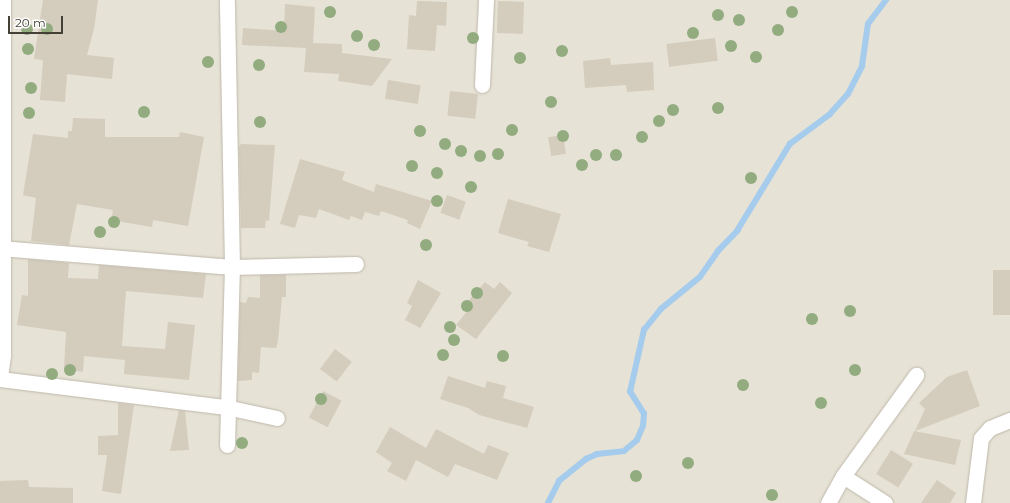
<!DOCTYPE html>
<style>
body{margin:0}
#map{position:relative;width:1010px;height:503px;overflow:hidden;background:#f3f0e7;font-family:Montserrat,sans-serif}
div>[style]{position:absolute}
.residential>*{inset:0;background:#e6e2d5;transform-origin:0 0}
.stream>*{height:5.5px;margin:-2.75px;padding:0 2.75px;transform-origin:2.75px;border-radius:2.75px;background:#a5cbed}
.building>*{inset:0;background:#d4ccbd;transform-origin:0 0}
.roads{filter:drop-shadow(0 0 1px #beb8aa) drop-shadow(0 0 1px #beb8aa)}
.minor>*{height:15px;margin:-7.5px;padding:0 7.5px;transform-origin:7.5px;border-radius:7.5px;background:#fff}
.trees>*{width:12px;height:12px;margin:-6px;border-radius:50%;background:#92ac80}
span{translate:-50% -50%;white-space:nowrap;text-align:center;line-height:1.15;-webkit-text-stroke:3px #fff;paint-order:stroke}
.scale{position:absolute;left:8px;top:16px;width:55px;height:18px;box-sizing:border-box;border:2px solid #454036;border-top:0;padding-left:5px;font-size:12px;line-height:14px;white-space:nowrap;color:#454036;-webkit-text-stroke:3px #fff;paint-order:stroke}
</style>
<div id="map">
<div class="residential">
<div style="left:0;top:0;width:1010px;height:503px"></div>
</div>
<div class="stream">
<div style="left:548px;top:503px;width:25px;rotate:-63deg"></div>
<div style="left:559px;top:481px;width:35px;rotate:-39deg"></div>
<div style="left:586px;top:459px;width:12px;rotate:-24deg"></div>
<div style="left:597px;top:454px;width:27px;rotate:-6deg"></div>
<div style="left:624px;top:451px;width:17px;rotate:-40deg"></div>
<div style="left:637px;top:440px;width:15px;rotate:-67deg"></div>
<div style="left:643px;top:426px;width:12px;rotate:-85deg"></div>
<div style="left:644px;top:414px;width:26px;rotate:-122deg"></div>
<div style="left:630px;top:392px;width:64px;rotate:-77.3deg"></div>
<div style="left:644px;top:330px;width:27px;rotate:-51deg"></div>
<div style="left:661px;top:309px;width:50px;rotate:-39.4deg"></div>
<div style="left:700px;top:277px;width:32px;rotate:-55deg"></div>
<div style="left:718px;top:251px;width:28px;rotate:-46deg"></div>
<div style="left:737px;top:231px;width:102px;rotate:-58.7deg"></div>
<div style="left:790px;top:144px;width:49px;rotate:-36.6deg"></div>
<div style="left:829px;top:115px;width:28px;rotate:-48deg"></div>
<div style="left:848px;top:94px;width:31px;rotate:-63deg"></div>
<div style="left:862px;top:66px;width:42px;rotate:-81.9deg"></div>
<div style="left:868px;top:24px;width:30px;rotate:-53deg"></div>
</div>
<div class="building">
<div style="clip-path:polygon(43px 0,98px 0,94px 29px,87px 55px,114px 58px,112px 79px,67px 74px,65px 102px,40px 100px,43px 60px,34px 59px)"></div>
<div style="clip-path:polygon(417px 1px,447px 2px,446px 26px,437px 25px,435px 51px,407px 49px,409px 15px,416px 16px)"></div>
<div style="left:498px;top:1px;width:26px;height:32px;rotate:2deg"></div>
<div style="clip-path:polygon(285px 4px,315px 7px,313px 43px,342px 44px,342px 53px,392px 59px,372px 86px,338px 81px,339px 74px,304px 72px,306px 48px,242px 45px,243px 28px,284px 31px)"></div>
<div style="left:715px;top:38px;width:23px;height:49px;rotate:83deg"></div>
<div style="clip-path:polygon(610px 58px,611px 65px,653px 62px,654px 90px,627px 92px,626px 85px,585px 88px,583px 61px)"></div>
<div style="left:388px;top:80px;width:33px;height:19px;rotate:9deg"></div>
<div style="left:450px;top:91px;width:28px;height:25px;rotate:6deg"></div>
<div style="clip-path:polygon(73px 118px,105px 119px,105px 137px,179px 137px,180px 132px,204px 137px,188px 226px,153px 220px,152px 227px,111px 220px,113px 210px,77px 204px,69px 245px,31px 241px,36px 198px,23px 195px,33px 134px,68px 138px,68px 131px,72px 131px)"></div>
<div style="left:563px;top:135px;width:19px;height:15px;rotate:81deg"></div>
<div style="clip-path:polygon(241px 144px,275px 145px,269px 221px,266px 220px,265px 228px,241px 228px,239px 147px)"></div>
<div style="clip-path:polygon(300px 159px,345px 172px,342px 180px,374px 192px,376px 184px,432px 201px,420px 229px,407px 223px,408px 220px,381px 211px,379px 216px,365px 212px,362px 220px,351px 216px,349px 220px,319px 209px,316px 218px,299px 215px,295px 228px,280px 224px)"></div>
<div style="left:447px;top:195px;width:20px;height:19px;rotate:20deg"></div>
<div style="clip-path:polygon(508px 199px,561px 214px,549px 252px,527px 246px,529px 242px,498px 233px)"></div>
<div style="clip-path:polygon(28px 259px,69px 263px,68px 278px,98px 279px,99px 265px,206px 274px,203px 298px,126px 291px,122px 346px,165px 349px,168px 322px,195px 325px,189px 380px,124px 374px,125px 360px,84px 356px,83px 372px,64px 369px,66px 332px,17px 325px,22px 295px,28px 296px)"></div>
<div style="left:993px;top:270px;width:17px;height:45px"></div>
<div style="clip-path:polygon(260px 275px,286px 275px,286px 297px,282px 297px,278px 341px,276px 348px,261px 347px,259px 373px,252px 372px,252px 380px,238px 381px,240px 302px,246px 303px,248px 297px,260px 298px)"></div>
<div style="clip-path:polygon(418px 280px,441px 293px,420px 328px,405px 320px,412px 306px,407px 303px)"></div>
<div style="clip-path:polygon(485px 282px,494px 289px,500px 282px,512px 293px,476px 339px,456px 325px,473px 304px,469px 300px)"></div>
<div style="left:335px;top:349px;width:21px;height:25px;rotate:37deg"></div>
<div style="clip-path:polygon(967px 370px,980px 406px,915px 431px,925px 409px,919px 403px,947px 377px)"></div>
<div style="clip-path:polygon(448px 376px,485px 388px,487px 381px,506px 386px,503px 398px,534px 407px,527px 428px,479px 415px,468px 408px,440px 399px)"></div>
<div style="left:323px;top:391px;width:21px;height:30px;rotate:28deg"></div>
<div style="clip-path:polygon(118px 403px,134px 405px,121px 494px,102px 491px,107px 455px,98px 455px,98px 436px,118px 435px)"></div>
<div style="clip-path:polygon(179px 410px,185px 411px,189px 450px,170px 451px)"></div>
<div style="clip-path:polygon(390px 427px,426px 448px,436px 429px,484px 454px,488px 445px,509px 453px,497px 480px,455px 464px,448px 477px,416px 460px,406px 481px,387px 471px,392px 463px,376px 452px)"></div>
<div style="clip-path:polygon(914px 431px,961px 440px,955px 465px,904px 454px)"></div>
<div style="left:891px;top:450px;width:26px;height:28px;rotate:32deg"></div>
<div style="clip-path:polygon(28px 480px,29px 487px,73px 488px,73px 503px,0 503px,0 481px)"></div>
<div style="clip-path:polygon(937px 480px,956px 493px,950px 503px,921px 503px)"></div>
</div>
<div class="roads">
<div class="minor">
<div style="left:482px;top:85px;width:85px;rotate:-87.3deg"></div>
<div style="left:0;top:248px;width:233px;rotate:4.7deg"></div>
<div style="left:232px;top:267px;width:124px;rotate:-1.4deg"></div>
<div style="left:0;top:377px;width:22px;rotate:-82deg"></div>
<div style="left:3px;top:355px;width:355px;rotate:-90deg"></div>
<div style="left:0;top:379px;width:228px;rotate:7.1deg"></div>
<div style="left:226px;top:407px;width:52px;rotate:12.2deg"></div>
<div style="left:227px;top:445px;width:178px;rotate:-88.4deg"></div>
<div style="left:232px;top:267px;width:267px;rotate:-91.1deg"></div>
<div style="left:843px;top:476px;width:50px;rotate:32.7deg"></div>
<div style="left:828px;top:503px;width:31px;rotate:-61deg"></div>
<div style="left:843px;top:476px;width:125px;rotate:-54.1deg"></div>
<div style="left:973px;top:503px;width:65px;rotate:-83deg"></div>
<div style="left:981px;top:438px;width:13px;rotate:-48deg"></div>
<div style="left:990px;top:428px;width:22px;rotate:-22deg"></div>
</div>
</div>
<div class="trees">
<div style="left:330px;top:12px"></div>
<div style="left:792px;top:12px"></div>
<div style="left:718px;top:15px"></div>
<div style="left:739px;top:20px"></div>
<div style="left:281px;top:27px"></div>
<div style="left:27px;top:29px"></div>
<div style="left:47px;top:29px"></div>
<div style="left:778px;top:30px"></div>
<div style="left:693px;top:33px"></div>
<div style="left:357px;top:36px"></div>
<div style="left:473px;top:38px"></div>
<div style="left:374px;top:45px"></div>
<div style="left:731px;top:46px"></div>
<div style="left:28px;top:49px"></div>
<div style="left:562px;top:51px"></div>
<div style="left:756px;top:57px"></div>
<div style="left:520px;top:58px"></div>
<div style="left:208px;top:62px"></div>
<div style="left:259px;top:65px"></div>
<div style="left:31px;top:88px"></div>
<div style="left:551px;top:102px"></div>
<div style="left:718px;top:108px"></div>
<div style="left:673px;top:110px"></div>
<div style="left:144px;top:112px"></div>
<div style="left:29px;top:113px"></div>
<div style="left:659px;top:121px"></div>
<div style="left:260px;top:122px"></div>
<div style="left:512px;top:130px"></div>
<div style="left:420px;top:131px"></div>
<div style="left:563px;top:136px"></div>
<div style="left:642px;top:137px"></div>
<div style="left:445px;top:144px"></div>
<div style="left:461px;top:151px"></div>
<div style="left:498px;top:154px"></div>
<div style="left:596px;top:155px"></div>
<div style="left:616px;top:155px"></div>
<div style="left:480px;top:156px"></div>
<div style="left:582px;top:165px"></div>
<div style="left:412px;top:166px"></div>
<div style="left:437px;top:173px"></div>
<div style="left:751px;top:178px"></div>
<div style="left:471px;top:187px"></div>
<div style="left:437px;top:201px"></div>
<div style="left:114px;top:222px"></div>
<div style="left:100px;top:232px"></div>
<div style="left:426px;top:245px"></div>
<div style="left:477px;top:293px"></div>
<div style="left:467px;top:306px"></div>
<div style="left:850px;top:311px"></div>
<div style="left:812px;top:319px"></div>
<div style="left:450px;top:327px"></div>
<div style="left:454px;top:340px"></div>
<div style="left:443px;top:355px"></div>
<div style="left:503px;top:356px"></div>
<div style="left:70px;top:370px"></div>
<div style="left:855px;top:370px"></div>
<div style="left:52px;top:374px"></div>
<div style="left:743px;top:385px"></div>
<div style="left:321px;top:399px"></div>
<div style="left:821px;top:403px"></div>
<div style="left:242px;top:443px"></div>
<div style="left:688px;top:463px"></div>
<div style="left:636px;top:476px"></div>
<div style="left:772px;top:495px"></div>
</div>
<div class="scale">20 m</div>
</div>
